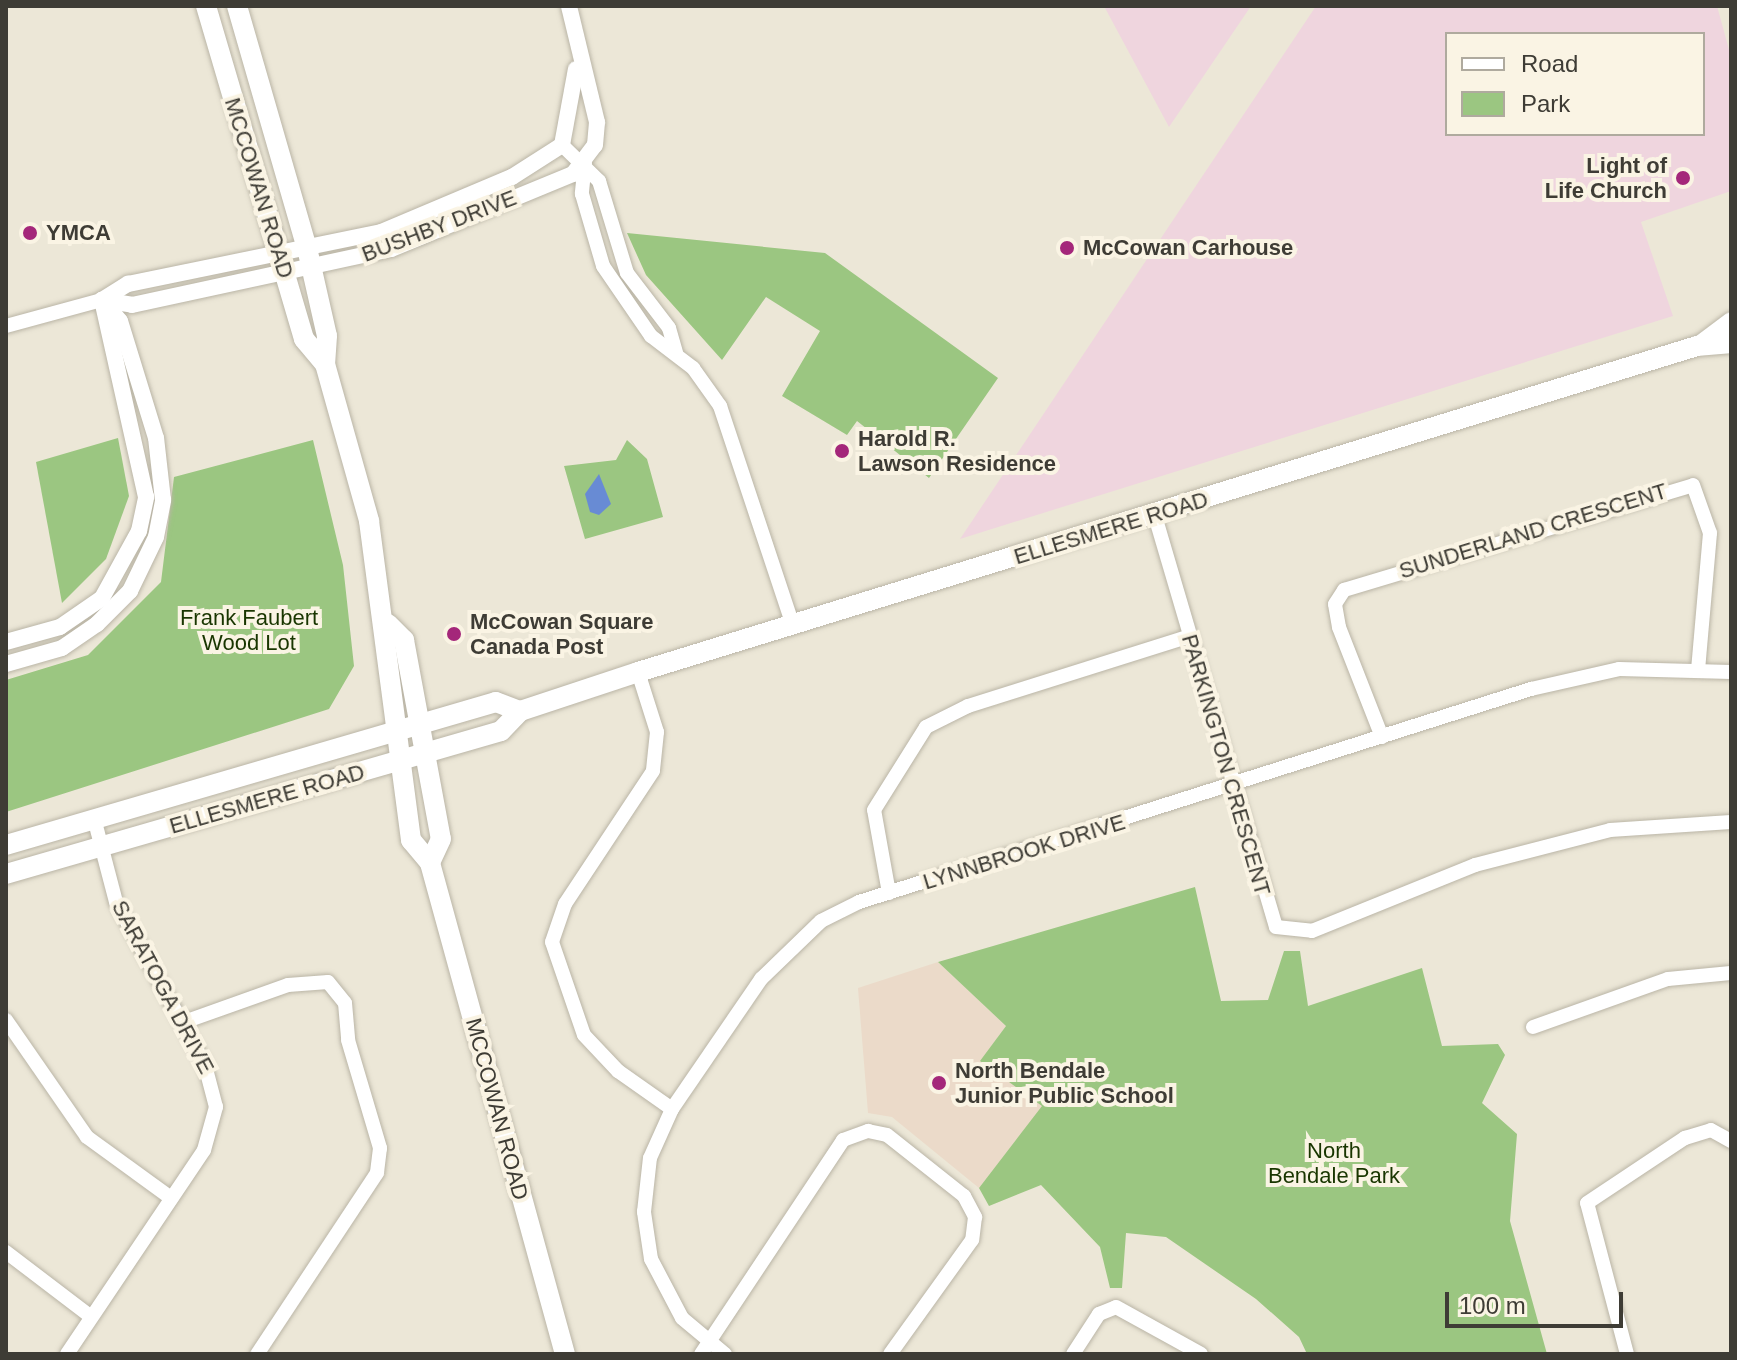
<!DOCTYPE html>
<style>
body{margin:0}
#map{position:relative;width:1737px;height:1360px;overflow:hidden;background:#ece7d7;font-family:Helvetica,sans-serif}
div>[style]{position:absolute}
.industrial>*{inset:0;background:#efd5de}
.education>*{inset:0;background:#ebdac9}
.green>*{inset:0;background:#9bc681}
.water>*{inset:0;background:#688bd4}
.roads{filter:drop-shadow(0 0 2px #bab5a6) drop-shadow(0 0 2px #bab5a6)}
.minor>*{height:14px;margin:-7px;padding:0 7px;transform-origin:7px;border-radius:7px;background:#fff}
.tertiary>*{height:16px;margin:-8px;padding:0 8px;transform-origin:8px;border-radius:8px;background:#fff}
.secondary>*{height:20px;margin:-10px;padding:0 10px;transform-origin:10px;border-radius:10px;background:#fff}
.dots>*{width:22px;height:22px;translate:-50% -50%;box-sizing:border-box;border:4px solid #faf4e4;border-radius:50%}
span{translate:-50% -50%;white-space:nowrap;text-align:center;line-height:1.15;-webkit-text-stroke:8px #faf4e4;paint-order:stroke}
.poi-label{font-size:22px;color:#3e3c35;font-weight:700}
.right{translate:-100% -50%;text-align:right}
.left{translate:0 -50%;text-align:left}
.street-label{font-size:22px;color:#3e3c35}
.park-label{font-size:22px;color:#193600}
.frame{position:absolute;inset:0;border:8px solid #3e3c35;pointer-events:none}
.legend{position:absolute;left:1445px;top:32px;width:260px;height:104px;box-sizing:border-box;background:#faf4e4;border:2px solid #afaa9e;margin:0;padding:10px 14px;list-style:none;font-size:24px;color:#3e3c35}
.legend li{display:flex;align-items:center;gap:16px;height:40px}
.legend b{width:40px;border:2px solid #afaa9e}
.scale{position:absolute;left:1445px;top:1292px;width:178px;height:36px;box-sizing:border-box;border:4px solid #3e3c35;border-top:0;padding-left:10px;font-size:24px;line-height:28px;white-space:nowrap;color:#3e3c35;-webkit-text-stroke:6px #faf4e4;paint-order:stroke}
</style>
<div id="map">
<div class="industrial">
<div style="clip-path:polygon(1104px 6px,1251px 6px,1169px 127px)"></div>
<div style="clip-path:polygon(evenodd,1316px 6px,1717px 6px,1731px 57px,1731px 191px,1641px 222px,1673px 316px,960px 539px,1316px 6px,1447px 34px,1703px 34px,1703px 134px,1447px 134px,1447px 34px)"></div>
</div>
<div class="education">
<div style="clip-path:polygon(938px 962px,1006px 1026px,981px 1061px,1043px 1106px,979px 1188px,892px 1117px,868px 1113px,858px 988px)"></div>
</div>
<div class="green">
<div style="clip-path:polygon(627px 233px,825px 253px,998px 378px,929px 478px,857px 421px,847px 435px,782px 396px,820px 331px,766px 297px,722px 360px,646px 275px)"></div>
<div style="clip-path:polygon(118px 438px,129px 496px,106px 559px,62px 603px,36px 462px)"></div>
<div style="clip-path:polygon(313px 440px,343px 565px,354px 666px,329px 709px,6px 812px,6px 680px,88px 655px,161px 582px,174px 477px)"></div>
<div style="clip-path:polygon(627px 440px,647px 459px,663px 517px,585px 539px,564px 466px,616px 460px)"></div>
<div style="clip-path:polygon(1195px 887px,1221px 1001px,1268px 1000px,1284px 951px,1300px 951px,1308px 1006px,1422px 968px,1442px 1046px,1498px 1044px,1505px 1055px,1482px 1103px,1517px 1134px,1510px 1221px,1547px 1354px,1307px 1354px,1299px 1337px,1256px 1299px,1166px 1237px,1126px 1233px,1122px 1288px,1110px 1288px,1100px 1247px,1041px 1185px,989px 1206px,979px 1188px,1042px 1106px,980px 1061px,1006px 1026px,938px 962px)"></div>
</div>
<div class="water">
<div style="clip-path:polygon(599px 474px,611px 504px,599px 515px,590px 512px,585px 494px)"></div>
</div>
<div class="roads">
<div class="minor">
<div style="left:562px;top:145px;width:52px;rotate:44.2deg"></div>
<div style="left:599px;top:181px;width:96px;rotate:73.1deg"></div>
<div style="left:627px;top:273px;width:69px;rotate:52.6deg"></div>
<div style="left:669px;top:328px;width:26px;rotate:74deg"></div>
<div style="left:585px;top:163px;width:31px;rotate:96deg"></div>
<div style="left:582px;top:194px;width:75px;rotate:73.7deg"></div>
<div style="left:603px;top:266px;width:85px;rotate:55.6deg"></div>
<div style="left:651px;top:336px;width:53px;rotate:37.3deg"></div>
<div style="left:693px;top:368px;width:47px;rotate:54.6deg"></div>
<div style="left:720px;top:406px;width:231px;rotate:71.6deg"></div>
<div style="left:6px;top:326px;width:99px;rotate:-15.2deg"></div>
<div style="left:1155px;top:516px;width:428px;rotate:73.6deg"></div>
<div style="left:1276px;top:927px;width:36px;rotate:6deg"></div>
<div style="left:1312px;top:931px;width:176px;rotate:-22deg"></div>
<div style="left:1475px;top:865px;width:139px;rotate:-14.5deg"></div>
<div style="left:1610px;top:830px;width:121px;rotate:-3.8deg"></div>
<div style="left:638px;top:672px;width:63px;rotate:72.4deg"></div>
<div style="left:657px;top:732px;width:39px;rotate:96deg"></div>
<div style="left:653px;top:771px;width:159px;rotate:123.5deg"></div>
<div style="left:565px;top:904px;width:40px;rotate:108.9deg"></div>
<div style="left:552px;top:942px;width:98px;rotate:71deg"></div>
<div style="left:584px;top:1035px;width:50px;rotate:46.6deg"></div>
<div style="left:618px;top:1071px;width:66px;rotate:35.1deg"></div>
<div style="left:1382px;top:737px;width:118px;rotate:-111.4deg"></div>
<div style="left:1339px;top:627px;width:23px;rotate:-100deg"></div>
<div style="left:1335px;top:604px;width:17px;rotate:-57deg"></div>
<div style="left:1344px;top:590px;width:364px;rotate:-16.7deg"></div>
<div style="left:1693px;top:485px;width:51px;rotate:70.5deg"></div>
<div style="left:1710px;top:533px;width:138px;rotate:95deg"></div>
<div style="left:889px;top:893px;width:84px;rotate:-100.2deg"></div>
<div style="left:874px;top:810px;width:98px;rotate:-57.9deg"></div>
<div style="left:926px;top:727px;width:47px;rotate:-26.6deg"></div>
<div style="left:968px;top:706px;width:233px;rotate:-17.5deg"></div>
<div style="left:6px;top:1020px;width:142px;rotate:55.3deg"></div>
<div style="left:87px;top:1137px;width:104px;rotate:36deg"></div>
<div style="left:184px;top:1022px;width:110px;rotate:-19.6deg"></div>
<div style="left:288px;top:985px;width:40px;rotate:-4.3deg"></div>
<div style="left:328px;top:982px;width:27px;rotate:51deg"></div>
<div style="left:345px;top:1003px;width:37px;rotate:85deg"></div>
<div style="left:348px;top:1040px;width:113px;rotate:73.5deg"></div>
<div style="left:380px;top:1148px;width:25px;rotate:97deg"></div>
<div style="left:377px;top:1173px;width:217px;rotate:123.5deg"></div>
<div style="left:1533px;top:1027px;width:143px;rotate:-19.6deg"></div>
<div style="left:1668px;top:979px;width:63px;rotate:-5.4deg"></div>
<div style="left:6px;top:1252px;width:106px;rotate:37.3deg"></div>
<div style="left:67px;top:1354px;width:246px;rotate:-56.1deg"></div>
<div style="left:204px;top:1150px;width:45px;rotate:-74.4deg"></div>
<div style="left:216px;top:1107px;width:43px;rotate:-104.7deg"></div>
<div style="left:205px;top:1065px;width:186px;rotate:-118.6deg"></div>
<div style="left:116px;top:902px;width:87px;rotate:-104.7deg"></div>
<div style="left:701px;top:1354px;width:257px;rotate:-56.4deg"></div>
<div style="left:843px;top:1140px;width:27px;rotate:-20deg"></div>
<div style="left:868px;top:1131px;width:19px;rotate:12deg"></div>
<div style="left:887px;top:1135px;width:98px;rotate:38.4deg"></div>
<div style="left:964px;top:1196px;width:24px;rotate:62deg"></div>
<div style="left:975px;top:1217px;width:23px;rotate:97deg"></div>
<div style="left:972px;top:1240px;width:140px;rotate:125.7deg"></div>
<div style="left:725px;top:1354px;width:56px;rotate:-140.1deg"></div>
<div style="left:682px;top:1318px;width:67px;rotate:-117.7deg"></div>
<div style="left:651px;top:1259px;width:48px;rotate:-98.5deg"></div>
<div style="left:644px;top:1212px;width:54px;rotate:-83.7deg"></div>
<div style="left:650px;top:1158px;width:54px;rotate:-65.8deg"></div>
<div style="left:672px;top:1109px;width:158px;rotate:-55.6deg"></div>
<div style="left:761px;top:979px;width:83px;rotate:-44deg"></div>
<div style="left:821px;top:921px;width:42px;rotate:-26.6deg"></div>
<div style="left:859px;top:902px;width:705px;rotate:-17.59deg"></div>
<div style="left:1531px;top:689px;width:90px;rotate:-12.8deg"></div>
<div style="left:1619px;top:669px;width:112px;rotate:1.5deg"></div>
<div style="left:1073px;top:1354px;width:48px;rotate:-57deg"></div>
<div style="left:1099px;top:1314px;width:18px;rotate:-22deg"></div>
<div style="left:1116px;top:1307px;width:97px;rotate:28.9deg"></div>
<div style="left:1627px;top:1354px;width:156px;rotate:-104.8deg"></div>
<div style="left:1587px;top:1203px;width:118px;rotate:-33.6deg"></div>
<div style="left:1685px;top:1138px;width:27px;rotate:-17deg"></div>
<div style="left:1711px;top:1130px;width:23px;rotate:29deg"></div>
</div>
<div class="tertiary">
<div style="left:102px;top:300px;width:30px;rotate:9deg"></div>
<div style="left:132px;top:305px;width:265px;rotate:-12.2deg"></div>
<div style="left:391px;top:249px;width:197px;rotate:-22.4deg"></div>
<div style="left:573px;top:174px;width:36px;rotate:-53deg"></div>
<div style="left:595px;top:145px;width:23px;rotate:-85deg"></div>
<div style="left:597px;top:122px;width:119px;rotate:-103.6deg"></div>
<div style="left:102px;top:300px;width:31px;rotate:-32deg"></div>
<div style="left:128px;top:284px;width:258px;rotate:-11.6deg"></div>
<div style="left:381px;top:232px;width:142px;rotate:-22.8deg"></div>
<div style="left:512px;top:177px;width:59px;rotate:-32.6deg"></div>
<div style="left:562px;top:145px;width:77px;rotate:-79.6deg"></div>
<div style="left:6px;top:642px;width:56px;rotate:-15.5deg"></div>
<div style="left:60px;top:627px;width:51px;rotate:-34.6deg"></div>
<div style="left:102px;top:598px;width:77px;rotate:-61.1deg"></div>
<div style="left:139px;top:531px;width:35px;rotate:-78deg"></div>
<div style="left:146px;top:497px;width:202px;rotate:-102.6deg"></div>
<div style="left:6px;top:664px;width:58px;rotate:-15.9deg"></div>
<div style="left:62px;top:648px;width:42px;rotate:-34.4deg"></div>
<div style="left:97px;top:624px;width:47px;rotate:-45deg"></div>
<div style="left:130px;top:591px;width:60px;rotate:-64.3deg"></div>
<div style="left:156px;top:537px;width:38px;rotate:-79deg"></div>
<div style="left:163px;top:500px;width:62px;rotate:-96.4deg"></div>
<div style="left:156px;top:438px;width:122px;rotate:-107.1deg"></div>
<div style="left:120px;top:321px;width:28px;rotate:-131deg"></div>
</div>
<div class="secondary">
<div style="left:206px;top:6px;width:347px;rotate:73.6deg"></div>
<div style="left:304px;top:339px;width:33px;rotate:50deg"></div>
<div style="left:237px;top:6px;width:252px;rotate:73.9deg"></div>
<div style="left:307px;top:248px;width:90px;rotate:77.2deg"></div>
<div style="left:327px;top:336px;width:28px;rotate:94deg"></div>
<div style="left:325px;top:364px;width:163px;rotate:74.3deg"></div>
<div style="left:369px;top:521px;width:322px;rotate:82.5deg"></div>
<div style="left:411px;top:840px;width:30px;rotate:50deg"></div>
<div style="left:430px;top:863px;width:509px;rotate:74.63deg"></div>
<div style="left:1701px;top:345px;width:38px;rotate:-37deg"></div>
<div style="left:388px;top:624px;width:23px;rotate:45deg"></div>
<div style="left:404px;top:640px;width:202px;rotate:79.5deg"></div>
<div style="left:441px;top:839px;width:26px;rotate:115deg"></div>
<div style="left:6px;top:845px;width:510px;rotate:-16.27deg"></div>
<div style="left:496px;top:702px;width:26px;rotate:21deg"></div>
<div style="left:6px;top:874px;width:515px;rotate:-16.11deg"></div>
<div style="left:501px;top:731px;width:28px;rotate:-46deg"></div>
<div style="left:520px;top:711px;width:124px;rotate:-18.3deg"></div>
<div style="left:638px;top:672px;width:1108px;rotate:-17.11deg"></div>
<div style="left:1697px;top:346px;width:34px;rotate:-5deg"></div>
</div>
</div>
<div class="dots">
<div style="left:1683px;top:178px;background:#a4277a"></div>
<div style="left:30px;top:233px;background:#a4277a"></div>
<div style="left:1067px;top:248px;background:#a4277a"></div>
<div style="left:842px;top:451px;background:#a4277a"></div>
<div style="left:454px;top:634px;background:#a4277a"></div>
<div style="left:939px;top:1083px;background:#a4277a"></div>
</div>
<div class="poi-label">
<span class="right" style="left:1667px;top:178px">Light of<br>Life Church</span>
<span class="left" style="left:46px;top:233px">YMCA</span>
<span class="left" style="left:1083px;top:248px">McCowan Carhouse</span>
<span class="left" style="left:858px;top:451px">Harold R.<br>Lawson Residence</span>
<span class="left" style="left:470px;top:634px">McCowan Square<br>Canada Post</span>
<span class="left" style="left:955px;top:1083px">North Bendale<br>Junior Public School</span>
</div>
<div class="street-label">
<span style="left:259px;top:188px;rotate:73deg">MCCOWAN ROAD</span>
<span style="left:439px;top:226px;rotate:-21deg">BUSHBY DRIVE</span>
<span style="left:1111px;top:528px;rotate:-17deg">ELLESMERE ROAD</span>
<span style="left:1533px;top:531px;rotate:-17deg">SUNDERLAND CRESCENT</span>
<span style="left:1226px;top:765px;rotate:74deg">PARKINGTON CRESCENT</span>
<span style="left:267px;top:799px;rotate:-16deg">ELLESMERE ROAD</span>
<span style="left:1024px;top:852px;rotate:-17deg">LYNNBROOK DRIVE</span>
<span style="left:163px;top:987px;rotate:62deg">SARATOGA DRIVE</span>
<span style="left:497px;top:1109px;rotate:75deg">MCCOWAN ROAD</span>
</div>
<div class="park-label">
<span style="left:249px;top:630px">Frank Faubert<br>Wood Lot</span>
<span style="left:1334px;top:1163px">North<br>Bendale Park</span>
</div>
<div class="frame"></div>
<ul class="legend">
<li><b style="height:10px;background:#fff"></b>Road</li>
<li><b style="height:22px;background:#9bc681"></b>Park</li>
</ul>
<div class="scale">100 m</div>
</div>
